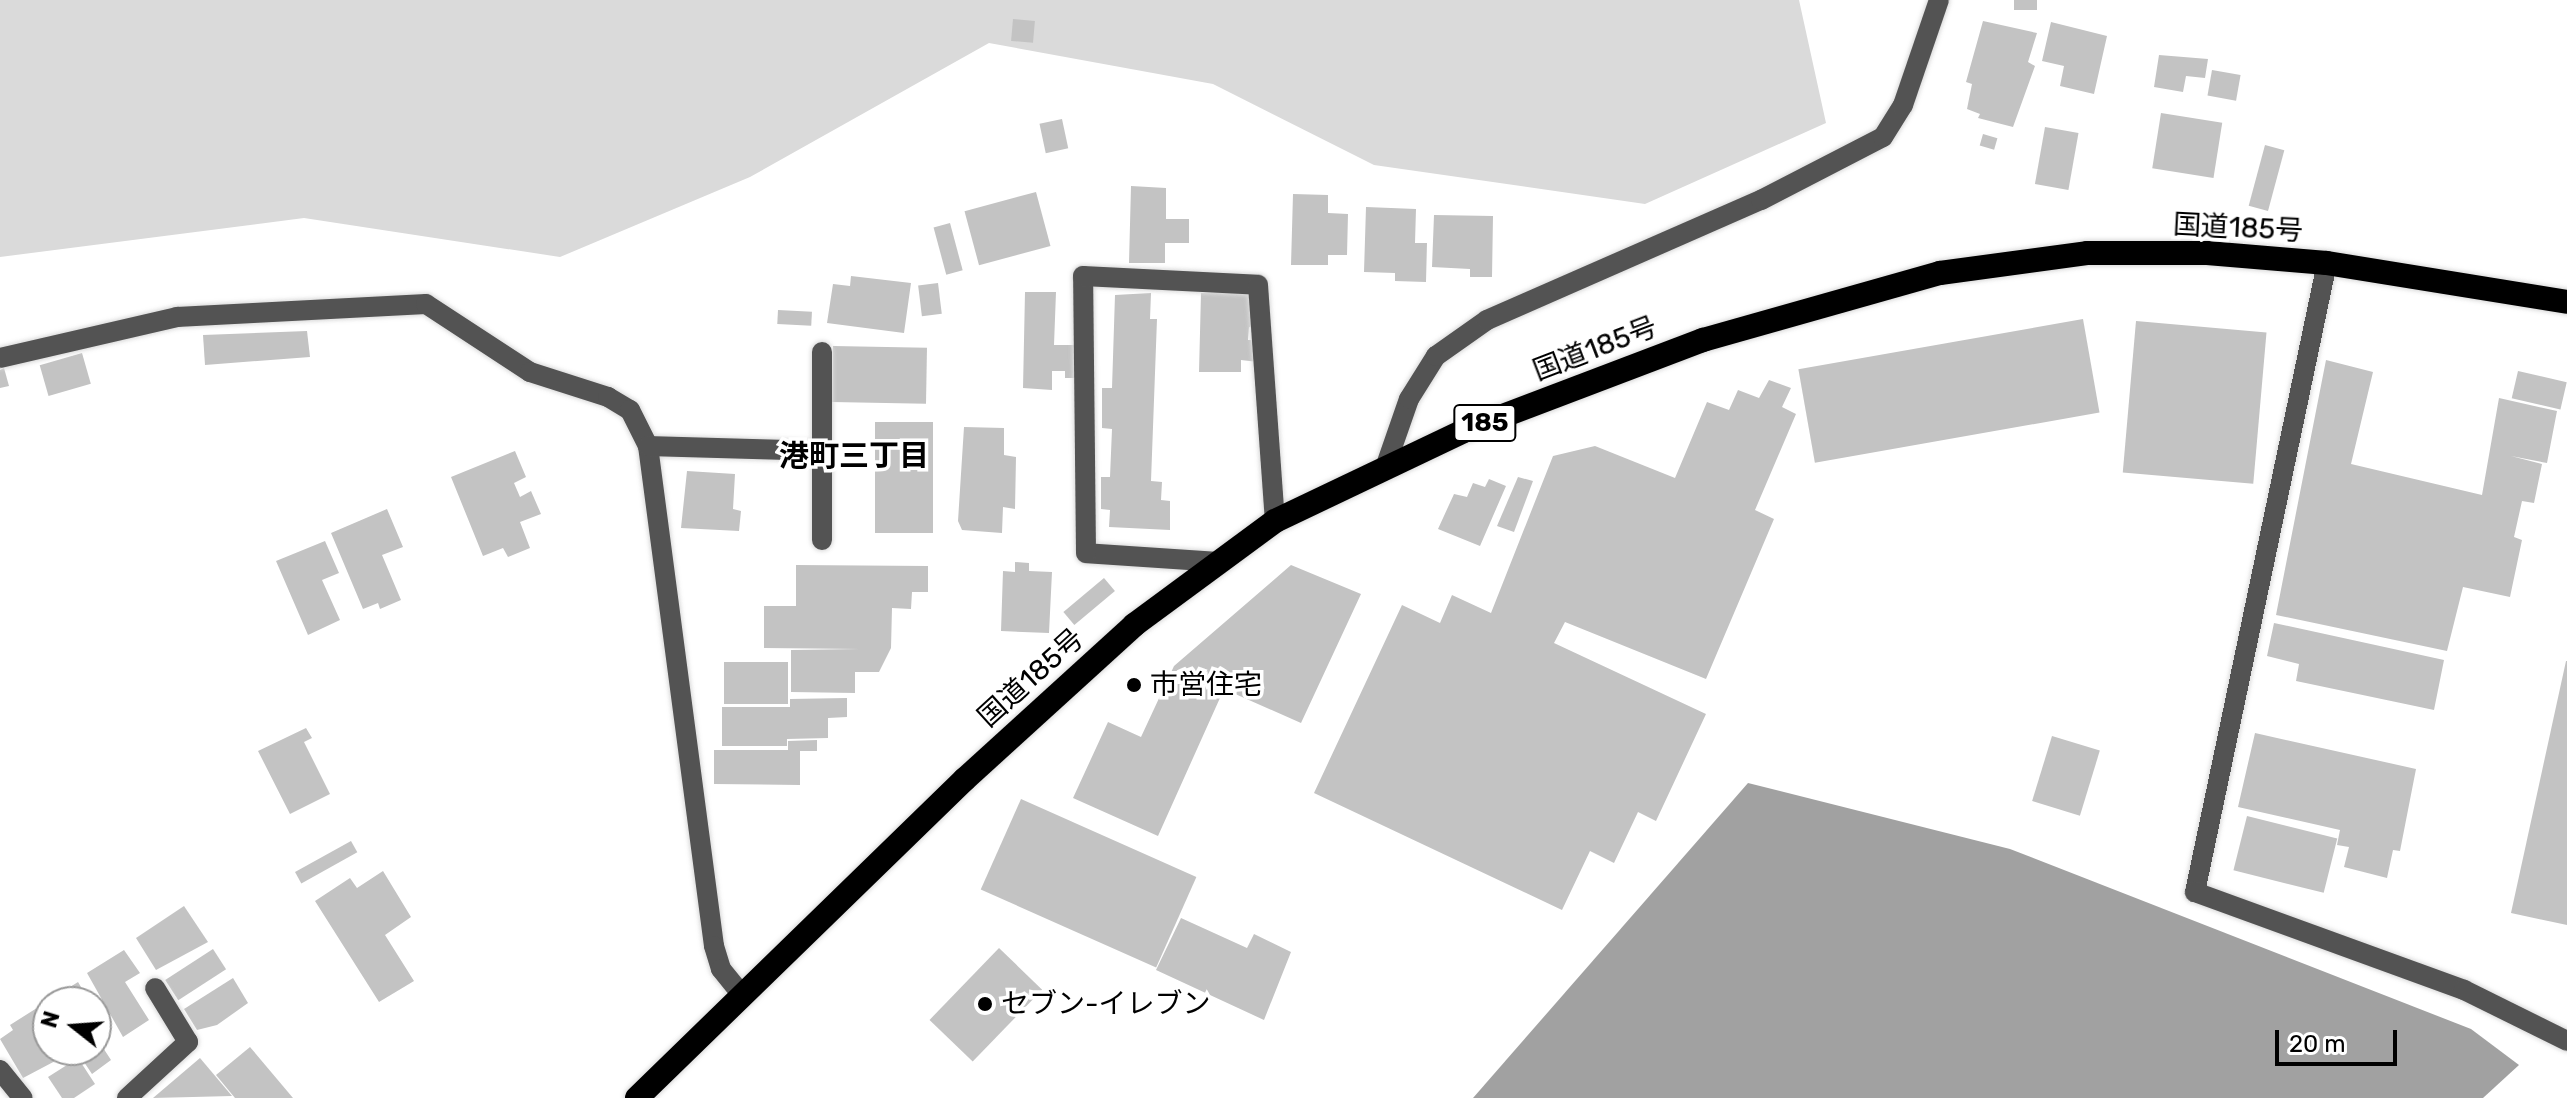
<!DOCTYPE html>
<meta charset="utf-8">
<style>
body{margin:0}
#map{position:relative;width:2567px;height:1098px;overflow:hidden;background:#fff;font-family:Rubik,"Noto Sans JP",sans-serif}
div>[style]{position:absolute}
.green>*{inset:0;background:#dadada}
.water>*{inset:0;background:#a1a1a1}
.building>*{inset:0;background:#c3c3c3;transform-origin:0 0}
.roads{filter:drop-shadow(0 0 2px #dbdbdb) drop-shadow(0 0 2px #dbdbdb)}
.minor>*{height:20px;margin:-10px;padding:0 10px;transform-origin:10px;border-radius:10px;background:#535353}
.highway>*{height:24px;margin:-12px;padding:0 12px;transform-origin:12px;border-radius:12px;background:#000}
.dots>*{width:22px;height:22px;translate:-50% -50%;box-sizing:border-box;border:4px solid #fff;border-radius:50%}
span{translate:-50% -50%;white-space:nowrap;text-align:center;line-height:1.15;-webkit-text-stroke:7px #fff;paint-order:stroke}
.shield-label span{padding:2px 6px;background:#fff;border:2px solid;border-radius:6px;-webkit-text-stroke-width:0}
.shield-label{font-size:26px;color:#000;font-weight:700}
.street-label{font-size:28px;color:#000}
.poi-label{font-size:28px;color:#000}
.left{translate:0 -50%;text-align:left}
.neighbourhood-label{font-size:30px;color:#000;font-weight:700}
.north{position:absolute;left:32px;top:986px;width:80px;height:80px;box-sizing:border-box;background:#fff;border:2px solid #999;border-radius:50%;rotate:287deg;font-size:22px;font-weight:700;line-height:32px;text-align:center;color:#000}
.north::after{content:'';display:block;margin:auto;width:28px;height:36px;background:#000;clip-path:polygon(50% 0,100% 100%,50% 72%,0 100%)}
.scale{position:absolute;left:2275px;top:1030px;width:122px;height:36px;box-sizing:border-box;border:4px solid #000;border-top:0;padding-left:10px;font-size:24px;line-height:28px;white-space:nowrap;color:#000;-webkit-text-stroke:6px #fff;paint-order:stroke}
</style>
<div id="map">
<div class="green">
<div style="clip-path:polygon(0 0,1799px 0,1826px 123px,1645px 204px,1374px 165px,1213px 84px,989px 43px,750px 177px,560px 257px,304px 218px,0 257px)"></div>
</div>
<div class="water">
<div style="clip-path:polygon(1748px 783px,2010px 849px,2471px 1029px,2519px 1065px,2483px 1098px,1473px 1098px)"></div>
</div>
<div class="building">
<div style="left:2014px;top:0;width:23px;height:10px"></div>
<div style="left:1013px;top:19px;width:22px;height:22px;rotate:5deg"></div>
<div style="clip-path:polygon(1983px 21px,2037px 33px,2028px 62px,2035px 66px,2013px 127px,1978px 118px,1980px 114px,1967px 109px,1972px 84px,1966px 82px)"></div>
<div style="clip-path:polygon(2051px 22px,2107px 36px,2094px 94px,2060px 86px,2064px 66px,2042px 61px)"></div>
<div style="clip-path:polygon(2159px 55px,2208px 59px,2205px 78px,2186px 76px,2183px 92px,2154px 87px)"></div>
<div style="left:2212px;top:70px;width:29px;height:26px;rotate:10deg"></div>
<div style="left:2161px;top:113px;width:62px;height:56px;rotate:9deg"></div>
<div style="left:1062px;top:119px;width:30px;height:23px;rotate:78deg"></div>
<div style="left:2045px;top:127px;width:34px;height:58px;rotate:10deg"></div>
<div style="left:1983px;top:134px;width:15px;height:12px;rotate:16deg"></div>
<div style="left:2265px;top:145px;width:20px;height:63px;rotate:15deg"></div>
<div style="clip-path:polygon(1131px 186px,1166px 188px,1166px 219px,1189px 219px,1189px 243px,1165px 243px,1165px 263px,1129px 263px)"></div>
<div style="left:1036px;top:192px;width:56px;height:74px;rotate:75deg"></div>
<div style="clip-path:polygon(1293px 194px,1328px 195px,1328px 213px,1348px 214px,1347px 255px,1328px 255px,1328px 265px,1291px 265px)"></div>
<div style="clip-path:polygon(1366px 207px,1416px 209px,1415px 243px,1427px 243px,1426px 282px,1395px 281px,1395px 273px,1364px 272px)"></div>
<div style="clip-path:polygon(1434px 215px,1493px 216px,1492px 277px,1470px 277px,1470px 269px,1432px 267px)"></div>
<div style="left:950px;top:223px;width:49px;height:17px;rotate:75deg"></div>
<div style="clip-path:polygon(851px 276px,911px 283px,904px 333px,827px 323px,833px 284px,850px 286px)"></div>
<div style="left:938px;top:283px;width:31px;height:20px;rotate:83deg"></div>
<div style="clip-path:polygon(1025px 292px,1056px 292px,1054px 345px,1074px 345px,1074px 378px,1065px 378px,1065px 371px,1052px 371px,1052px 390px,1023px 388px)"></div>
<div style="clip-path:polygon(1251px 292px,1258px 329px,1249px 327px,1248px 340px,1257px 340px,1258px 362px,1241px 360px,1241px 372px,1199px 372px,1201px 293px)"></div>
<div style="clip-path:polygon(1151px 293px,1150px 319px,1157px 319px,1151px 481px,1162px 482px,1161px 500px,1170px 501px,1170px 530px,1109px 527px,1110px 510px,1101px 509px,1101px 477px,1110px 477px,1112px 429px,1102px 428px,1102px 388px,1112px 388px,1115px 295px)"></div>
<div style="left:778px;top:310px;width:34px;height:14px;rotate:3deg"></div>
<div style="left:2083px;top:319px;width:95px;height:289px;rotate:80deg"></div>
<div style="left:2136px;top:321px;width:131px;height:152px;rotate:5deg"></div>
<div style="clip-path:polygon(307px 331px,310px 357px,205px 365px,203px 335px)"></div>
<div style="left:833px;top:346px;width:94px;height:56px;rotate:1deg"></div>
<div style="left:82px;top:353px;width:32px;height:44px;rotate:74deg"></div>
<div style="clip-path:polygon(2326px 360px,2373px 372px,2351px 464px,2482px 495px,2499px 398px,2557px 411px,2547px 463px,2511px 456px,2542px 464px,2534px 503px,2522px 501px,2514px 537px,2522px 540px,2510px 597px,2463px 587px,2447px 651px,2276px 615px)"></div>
<div style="clip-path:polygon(4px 368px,9px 386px,0 388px,0 370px)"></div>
<div style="left:2518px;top:371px;width:50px;height:28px;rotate:13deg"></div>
<div style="clip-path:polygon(1769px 380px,1791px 388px,1782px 407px,1796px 414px,1755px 510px,1774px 519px,1706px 679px,1565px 622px,1554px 643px,1706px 714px,1656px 821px,1638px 812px,1614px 863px,1590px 851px,1562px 910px,1314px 793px,1402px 605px,1440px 623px,1452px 595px,1491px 613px,1553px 456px,1595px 446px,1675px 478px,1707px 402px,1729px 410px,1738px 390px,1759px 398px)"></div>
<div style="left:875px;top:422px;width:58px;height:111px"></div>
<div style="clip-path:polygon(964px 427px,1004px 428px,1004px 455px,1016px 457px,1015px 509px,1003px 507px,1002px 533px,962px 530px,958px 521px)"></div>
<div style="clip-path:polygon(515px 451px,526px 477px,514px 483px,520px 497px,531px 491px,541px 514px,520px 522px,530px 548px,508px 557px,503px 548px,483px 556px,451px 477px)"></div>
<div style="clip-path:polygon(687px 471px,735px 474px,733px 509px,741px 511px,739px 531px,681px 528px)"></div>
<div style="clip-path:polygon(1518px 477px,1533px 481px,1514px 532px,1497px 526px)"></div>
<div style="clip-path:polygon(1489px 479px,1506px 486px,1480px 546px,1438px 529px,1454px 494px,1467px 497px,1473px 483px,1485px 487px)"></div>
<div style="clip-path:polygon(387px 509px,403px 547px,382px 555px,401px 600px,380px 609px,378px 603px,363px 609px,331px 533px)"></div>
<div style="clip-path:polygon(325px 541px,339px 573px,322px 580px,340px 620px,308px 635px,276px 561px)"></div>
<div style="clip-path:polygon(1015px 562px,1029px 563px,1029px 571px,1052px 572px,1049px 633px,1001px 631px,1003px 571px,1015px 572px)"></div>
<div style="clip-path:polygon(796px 565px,928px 566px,928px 592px,912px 592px,911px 609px,892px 608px,891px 648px,879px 672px,855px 672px,855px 693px,791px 692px,791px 650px,860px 649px,764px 648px,764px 606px,796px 606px)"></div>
<div style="clip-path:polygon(1291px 565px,1361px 594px,1301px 723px,1224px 689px,1158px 836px,1073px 798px,1108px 722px,1141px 737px,1174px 666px)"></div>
<div style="left:1104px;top:578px;width:17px;height:53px;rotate:50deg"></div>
<div style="clip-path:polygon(2274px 623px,2444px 660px,2434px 710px,2296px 681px,2299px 664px,2267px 656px)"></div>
<div style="clip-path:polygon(2566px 661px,2567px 661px,2567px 925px,2511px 913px)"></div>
<div style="left:724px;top:662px;width:64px;height:42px"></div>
<div style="clip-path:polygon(847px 698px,847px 717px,828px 718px,828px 738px,787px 739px,787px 746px,722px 746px,722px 707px,790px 707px,790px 699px)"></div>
<div style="clip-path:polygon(306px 728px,312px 738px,304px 742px,330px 794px,290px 814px,258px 751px)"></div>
<div style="clip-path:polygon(2255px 733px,2416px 769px,2400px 851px,2393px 850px,2387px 878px,2344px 867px,2349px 847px,2337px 845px,2340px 830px,2238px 807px)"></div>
<div style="left:2052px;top:736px;width:50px;height:68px;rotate:17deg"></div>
<div style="clip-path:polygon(817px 740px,817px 751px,800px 751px,800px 785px,714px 784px,714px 750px,788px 750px,788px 741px)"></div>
<div style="left:1021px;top:799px;width:192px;height:99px;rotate:24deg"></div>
<div style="left:2247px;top:816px;width:93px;height:56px;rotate:14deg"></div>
<div style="left:351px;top:841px;width:13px;height:64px;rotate:61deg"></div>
<div style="clip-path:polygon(383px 871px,411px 917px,385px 935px,414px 981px,379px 1002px,315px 901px,350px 878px,357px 888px)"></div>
<div style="clip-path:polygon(184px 906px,208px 942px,156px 970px,136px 938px)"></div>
<div style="clip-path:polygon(1181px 918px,1247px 948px,1254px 934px,1291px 952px,1264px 1020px,1156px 970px)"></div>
<div style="left:999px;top:948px;width:60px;height:100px;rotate:44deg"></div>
<div style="left:213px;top:949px;width:24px;height:57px;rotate:57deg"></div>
<div style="clip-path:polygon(124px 950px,140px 973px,125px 982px,149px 1020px,123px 1037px,87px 973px)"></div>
<div style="clip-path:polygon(233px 978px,248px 1003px,217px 1025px,197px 1030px,184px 1009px)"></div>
<div style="clip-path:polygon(78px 982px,90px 1002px,48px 1002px,48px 1050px,96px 1050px,96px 1037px,111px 1060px,92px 1074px,76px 1050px,23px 1078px,0 1039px,13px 1030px,10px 1025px)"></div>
<div style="clip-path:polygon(250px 1047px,293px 1098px,235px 1098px,216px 1075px)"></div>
<div style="clip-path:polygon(78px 1058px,95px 1084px,74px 1098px,62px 1098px,48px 1077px)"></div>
<div style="clip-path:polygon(200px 1058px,232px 1096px,153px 1098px)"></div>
</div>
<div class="roads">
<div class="minor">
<div style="left:2327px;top:263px;width:643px;rotate:101.85deg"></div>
<div style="left:2195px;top:892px;width:286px;rotate:20deg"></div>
<div style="left:2464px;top:990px;width:115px;rotate:26.3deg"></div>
<div style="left:0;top:358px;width:182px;rotate:-13deg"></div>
<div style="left:177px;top:317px;width:249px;rotate:-3deg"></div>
<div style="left:426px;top:304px;width:124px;rotate:33.2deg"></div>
<div style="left:530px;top:372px;width:82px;rotate:17.8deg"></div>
<div style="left:608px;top:397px;width:26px;rotate:31deg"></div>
<div style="left:630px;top:410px;width:40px;rotate:63.4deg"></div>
<div style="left:648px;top:446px;width:504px;rotate:82.48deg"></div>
<div style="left:714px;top:946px;width:24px;rotate:73deg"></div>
<div style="left:721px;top:969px;width:33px;rotate:51deg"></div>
<div style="left:648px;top:446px;width:174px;rotate:1.6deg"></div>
<div style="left:1386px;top:465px;width:70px;rotate:-70.8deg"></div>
<div style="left:1409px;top:399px;width:51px;rotate:-57.9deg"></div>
<div style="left:1436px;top:356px;width:62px;rotate:-35.2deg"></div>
<div style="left:1487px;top:320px;width:299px;rotate:-23.7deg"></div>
<div style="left:1761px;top:200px;width:137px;rotate:-27.3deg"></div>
<div style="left:1883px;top:137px;width:38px;rotate:-58deg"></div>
<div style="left:1903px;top:105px;width:111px;rotate:-71.1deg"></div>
<div style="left:822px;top:540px;width:188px;rotate:-90deg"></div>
<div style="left:1220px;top:562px;width:134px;rotate:-176.2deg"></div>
<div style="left:1086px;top:553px;width:277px;rotate:-90.6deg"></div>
<div style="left:1083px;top:276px;width:175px;rotate:2.9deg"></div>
<div style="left:1258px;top:285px;width:237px;rotate:85.9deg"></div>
<div style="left:0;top:1070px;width:36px;rotate:51deg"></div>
<div style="left:127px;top:1098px;width:83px;rotate:-42.6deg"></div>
<div style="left:188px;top:1042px;width:63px;rotate:-121.4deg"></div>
</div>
<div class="highway">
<div style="left:637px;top:1098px;width:458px;rotate:-44.2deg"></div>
<div style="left:965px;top:779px;width:229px;rotate:-42.3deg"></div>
<div style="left:1134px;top:625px;width:175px;rotate:-36.4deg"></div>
<div style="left:1275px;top:521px;width:212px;rotate:-25.5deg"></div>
<div style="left:1466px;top:430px;width:254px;rotate:-20.8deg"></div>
<div style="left:1703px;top:340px;width:246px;rotate:-15.8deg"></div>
<div style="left:1940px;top:273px;width:148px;rotate:-7.7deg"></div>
<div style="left:2087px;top:253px;width:120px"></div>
<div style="left:2207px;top:253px;width:120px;rotate:4.8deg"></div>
<div style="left:2327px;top:263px;width:243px;rotate:9.2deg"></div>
</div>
</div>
<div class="dots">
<div style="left:1134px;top:685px;background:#000"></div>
<div style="left:985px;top:1004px;background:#000"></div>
</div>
<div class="shield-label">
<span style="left:1485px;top:423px">185</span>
</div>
<div class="street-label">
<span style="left:2238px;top:228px;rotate:3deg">国道185号</span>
<span style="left:1595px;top:349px;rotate:-21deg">国道185号</span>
<span style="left:1031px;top:678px;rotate:-42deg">国道185号</span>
</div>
<div class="poi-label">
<span class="left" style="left:1150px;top:685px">市営住宅</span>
<span class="left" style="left:1001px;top:1004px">セブン-イレブン</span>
</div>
<div class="neighbourhood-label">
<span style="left:854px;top:456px">港町三丁目</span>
</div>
<div class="north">N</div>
<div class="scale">20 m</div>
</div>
